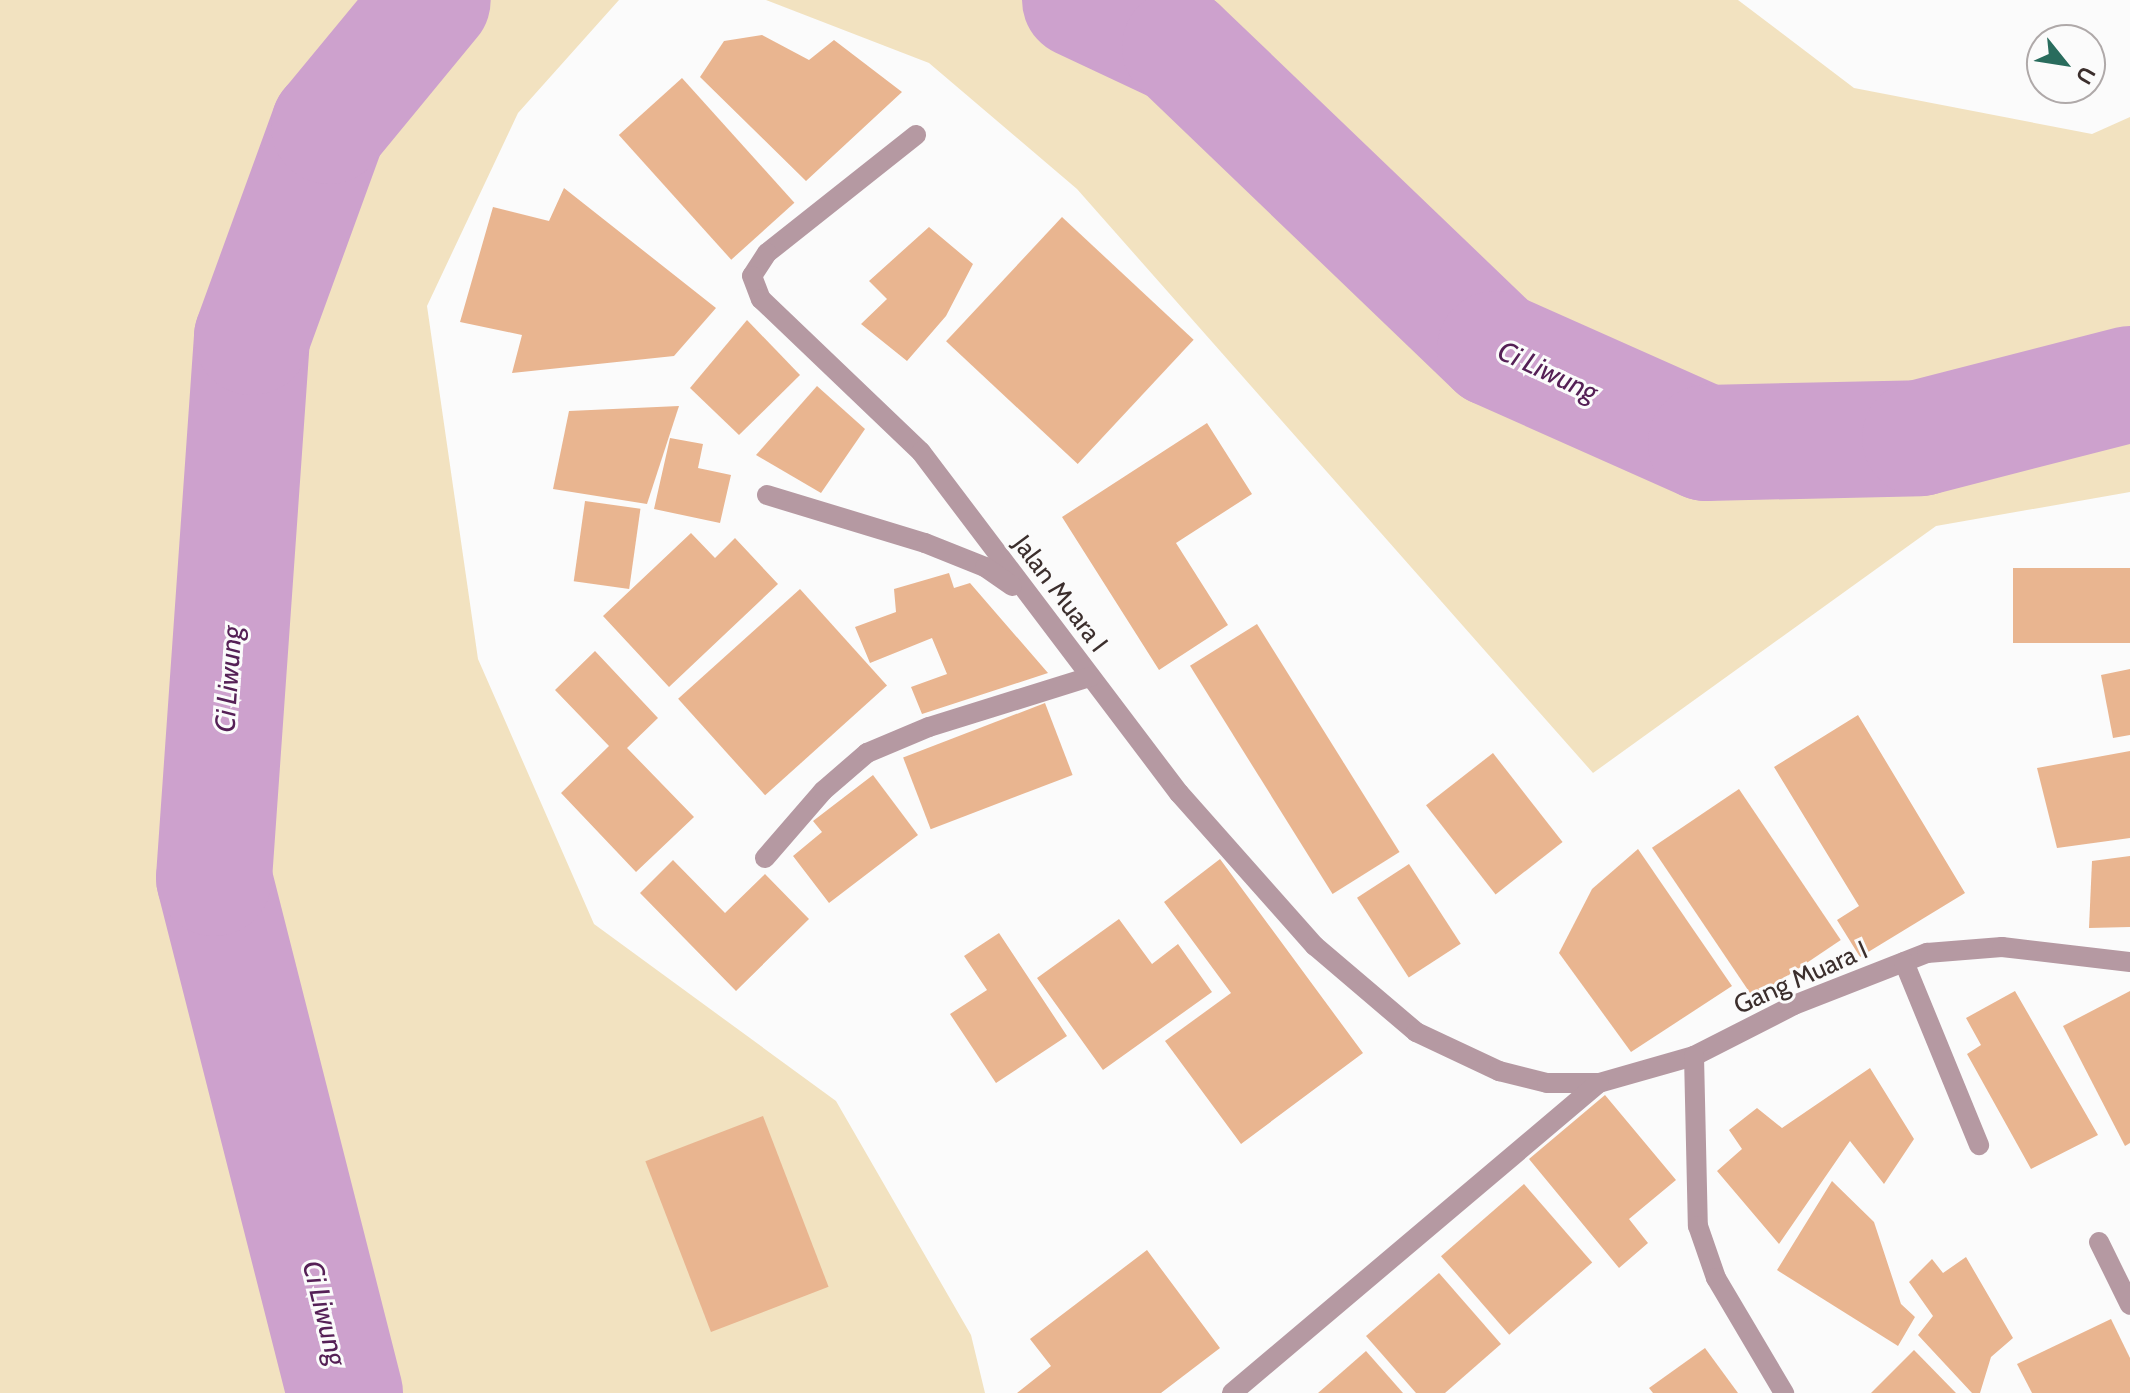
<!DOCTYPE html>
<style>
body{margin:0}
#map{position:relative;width:2130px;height:1393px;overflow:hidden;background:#fbfbfb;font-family:Cabin,sans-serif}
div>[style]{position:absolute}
.green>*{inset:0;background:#f2e2c0}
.river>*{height:116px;margin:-58px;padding:0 58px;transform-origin:58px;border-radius:58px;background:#cda1cd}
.building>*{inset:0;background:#e9b590;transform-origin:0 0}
.street>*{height:20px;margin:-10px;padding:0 10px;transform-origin:10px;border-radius:10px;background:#b599a2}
span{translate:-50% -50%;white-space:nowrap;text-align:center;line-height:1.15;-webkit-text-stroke:6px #fbfbfb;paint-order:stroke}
.street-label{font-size:26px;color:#3c2f2d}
.water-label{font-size:28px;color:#552056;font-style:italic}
.north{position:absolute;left:2026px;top:24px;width:80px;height:80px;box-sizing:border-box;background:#fbfbfb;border:2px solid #afa9a9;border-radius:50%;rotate:120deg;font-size:22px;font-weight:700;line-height:32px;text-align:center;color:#3c2f2d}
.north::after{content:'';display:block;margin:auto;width:28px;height:36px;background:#296c5d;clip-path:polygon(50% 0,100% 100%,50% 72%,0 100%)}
</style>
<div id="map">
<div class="green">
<div style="clip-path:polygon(0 0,619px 0,518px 113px,427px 306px,478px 659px,594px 924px,836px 1101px,971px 1335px,985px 1393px,0 1393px)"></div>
<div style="clip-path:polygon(766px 0,1738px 0,1854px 88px,2092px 134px,2130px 117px,2130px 492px,1936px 526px,1593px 773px,1077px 189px,929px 63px)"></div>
</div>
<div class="river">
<div style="left:1080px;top:0;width:110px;rotate:25.2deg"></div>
<div style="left:1180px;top:47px;width:436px;rotate:43.8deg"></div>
<div style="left:1495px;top:349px;width:231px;rotate:24deg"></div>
<div style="left:1706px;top:443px;width:214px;rotate:-1.3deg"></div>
<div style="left:1920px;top:438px;width:217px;rotate:-14.4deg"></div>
<div style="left:345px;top:1393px;width:531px;rotate:-104.27deg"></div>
<div style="left:214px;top:878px;width:542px;rotate:-85.98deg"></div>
<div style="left:252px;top:337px;width:225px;rotate:-70deg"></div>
<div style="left:329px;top:126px;width:163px;rotate:-50.5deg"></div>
</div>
<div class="building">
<div style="clip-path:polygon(762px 35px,809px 60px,834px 40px,902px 92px,806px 181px,700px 77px,724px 41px)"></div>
<div style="left:682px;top:78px;width:168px;height:85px;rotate:48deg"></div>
<div style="clip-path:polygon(564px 188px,716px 308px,674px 356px,512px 373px,522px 335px,460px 322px,493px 207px,549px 221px)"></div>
<div style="left:1062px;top:217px;width:180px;height:170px;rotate:43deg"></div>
<div style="clip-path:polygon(929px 227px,973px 264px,946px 316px,907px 361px,861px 324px,887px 299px,869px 281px)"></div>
<div style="clip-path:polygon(747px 320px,800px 375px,739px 435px,690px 388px)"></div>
<div style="clip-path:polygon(817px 386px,865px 429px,821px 493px,756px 455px)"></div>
<div style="clip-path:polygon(679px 406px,647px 504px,553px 489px,569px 411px)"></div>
<div style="clip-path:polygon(1207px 423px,1252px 494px,1176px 543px,1228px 625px,1159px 670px,1062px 517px)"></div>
<div style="clip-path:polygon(670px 438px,703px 444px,698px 468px,731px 475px,720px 523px,654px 509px)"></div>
<div style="left:585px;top:501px;width:56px;height:81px;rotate:8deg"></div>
<div style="clip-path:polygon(691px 533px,715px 558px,735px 538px,778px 584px,669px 687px,603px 616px)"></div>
<div style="left:2130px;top:568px;width:75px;height:117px;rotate:90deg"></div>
<div style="clip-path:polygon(949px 573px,954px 588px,970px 583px,1048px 673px,922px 714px,911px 687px,947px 674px,932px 638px,870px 663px,855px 627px,896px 612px,894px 589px)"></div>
<div style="left:800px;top:589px;width:130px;height:164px;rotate:48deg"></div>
<div style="left:1257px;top:624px;width:269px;height:79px;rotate:58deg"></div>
<div style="clip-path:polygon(595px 651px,658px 718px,627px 748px,694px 817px,636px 872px,561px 793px,609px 746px,555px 690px)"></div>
<div style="clip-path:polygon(2130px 669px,2130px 735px,2113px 738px,2101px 675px)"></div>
<div style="left:1045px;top:703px;width:77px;height:152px;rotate:69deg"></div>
<div style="clip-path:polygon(1858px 715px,1965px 893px,1860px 957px,1837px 920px,1859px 906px,1774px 767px)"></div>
<div style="clip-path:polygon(2130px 751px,2130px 838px,2057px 848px,2037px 768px)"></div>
<div style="left:1493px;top:753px;width:113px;height:85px;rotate:52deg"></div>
<div style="clip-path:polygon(873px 775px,918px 835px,829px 903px,793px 856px,822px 832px,813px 821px)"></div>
<div style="left:1739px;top:789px;width:182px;height:105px;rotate:56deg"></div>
<div style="clip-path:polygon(1638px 849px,1732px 986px,1631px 1052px,1559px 953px,1592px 889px)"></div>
<div style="clip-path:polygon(2130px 856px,2130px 927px,2089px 928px,2092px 861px)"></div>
<div style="clip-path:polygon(1220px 859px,1363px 1053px,1241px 1144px,1165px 1041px,1231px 993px,1164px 902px)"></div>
<div style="clip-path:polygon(673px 860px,725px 913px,765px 874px,809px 919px,736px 991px,640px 893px)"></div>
<div style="left:1409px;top:864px;width:95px;height:62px;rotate:57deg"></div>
<div style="clip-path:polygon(1119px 919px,1152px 964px,1178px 944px,1212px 992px,1103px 1070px,1037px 978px)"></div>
<div style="clip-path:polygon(999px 933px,1067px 1036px,996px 1083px,950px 1014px,987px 990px,964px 956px)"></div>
<div style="clip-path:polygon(2015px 991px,2098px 1135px,2031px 1169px,1967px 1054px,1981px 1045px,1966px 1018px)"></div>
<div style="clip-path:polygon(2130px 991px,2130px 1143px,2125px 1146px,2063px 1026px)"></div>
<div style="clip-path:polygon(1870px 1068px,1914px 1139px,1884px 1184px,1850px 1141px,1779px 1244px,1717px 1171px,1742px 1149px,1729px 1130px,1757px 1108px,1782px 1128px)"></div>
<div style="clip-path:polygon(1605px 1095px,1676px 1180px,1629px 1219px,1648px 1243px,1619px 1268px,1529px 1159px)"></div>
<div style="left:763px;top:1116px;width:183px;height:126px;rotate:69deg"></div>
<div style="clip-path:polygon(1832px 1181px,1874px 1222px,1901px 1304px,1915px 1317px,1898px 1346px,1777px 1270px)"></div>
<div style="left:1524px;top:1184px;width:104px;height:110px;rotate:49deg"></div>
<div style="clip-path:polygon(1147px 1250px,1220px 1348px,1161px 1393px,1017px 1393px,1051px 1366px,1030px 1339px)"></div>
<div style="clip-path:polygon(1966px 1257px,2013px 1338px,1991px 1357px,1980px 1393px,1972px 1393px,1918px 1335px,1933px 1316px,1909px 1282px,1932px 1259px,1943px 1273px)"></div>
<div style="clip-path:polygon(1439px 1273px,1501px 1344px,1445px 1393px,1416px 1393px,1366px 1336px)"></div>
<div style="clip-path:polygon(2111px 1319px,2130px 1358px,2130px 1393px,2032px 1393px,2017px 1364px)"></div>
<div style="clip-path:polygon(1705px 1348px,1738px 1393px,1653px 1393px,1649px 1388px)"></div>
<div style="clip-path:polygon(1914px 1350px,1956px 1393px,1871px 1393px)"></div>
<div style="clip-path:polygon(1366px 1351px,1403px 1393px,1318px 1393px)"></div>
</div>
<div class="street">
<div style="left:916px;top:135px;width:190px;rotate:141.6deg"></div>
<div style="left:767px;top:253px;width:27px;rotate:123deg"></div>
<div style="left:752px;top:276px;width:25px;rotate:69deg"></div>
<div style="left:761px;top:299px;width:221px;rotate:43.7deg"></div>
<div style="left:921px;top:452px;width:428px;rotate:52.9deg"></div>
<div style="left:1179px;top:793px;width:205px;rotate:48.4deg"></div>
<div style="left:1315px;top:946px;width:133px;rotate:40.4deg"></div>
<div style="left:1416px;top:1032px;width:92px;rotate:25.2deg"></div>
<div style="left:1499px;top:1071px;width:49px;rotate:14deg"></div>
<div style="left:1547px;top:1083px;width:52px"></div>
<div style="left:1599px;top:1083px;width:99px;rotate:-15.9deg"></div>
<div style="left:1694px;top:1056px;width:112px;rotate:-27deg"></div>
<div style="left:1794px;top:1005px;width:143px;rotate:-21.4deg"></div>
<div style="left:1927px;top:953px;width:75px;rotate:-4.6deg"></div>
<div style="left:2002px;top:947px;width:129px;rotate:6.7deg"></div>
<div style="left:767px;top:495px;width:165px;rotate:16.9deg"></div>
<div style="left:925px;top:543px;width:65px;rotate:21.8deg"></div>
<div style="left:985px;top:567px;width:33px;rotate:35deg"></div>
<div style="left:765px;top:858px;width:89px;rotate:-49.1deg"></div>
<div style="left:823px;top:791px;width:58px;rotate:-40.8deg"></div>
<div style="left:867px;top:753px;width:67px;rotate:-22.8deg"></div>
<div style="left:929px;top:727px;width:169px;rotate:-17.3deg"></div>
<div style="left:1904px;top:962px;width:198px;rotate:67.7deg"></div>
<div style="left:1694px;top:1056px;width:170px;rotate:88.7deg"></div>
<div style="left:1698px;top:1226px;width:55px;rotate:70.9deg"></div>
<div style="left:1716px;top:1278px;width:134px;rotate:59.4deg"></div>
<div style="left:2099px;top:1242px;width:70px;rotate:63.8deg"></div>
<div style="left:1232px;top:1393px;width:480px;rotate:-40.2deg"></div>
</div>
<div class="street-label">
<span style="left:1060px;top:594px;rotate:53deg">Jalan Muara I</span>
<span style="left:1801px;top:978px;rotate:-24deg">Gang Muara I</span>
</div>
<div class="water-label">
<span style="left:1548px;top:371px;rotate:25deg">Ci Liwung</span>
<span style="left:228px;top:679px;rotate:-86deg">Ci Liwung</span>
<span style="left:325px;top:1313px;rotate:76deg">Ci Liwung</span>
</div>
<div class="north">U</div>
</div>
